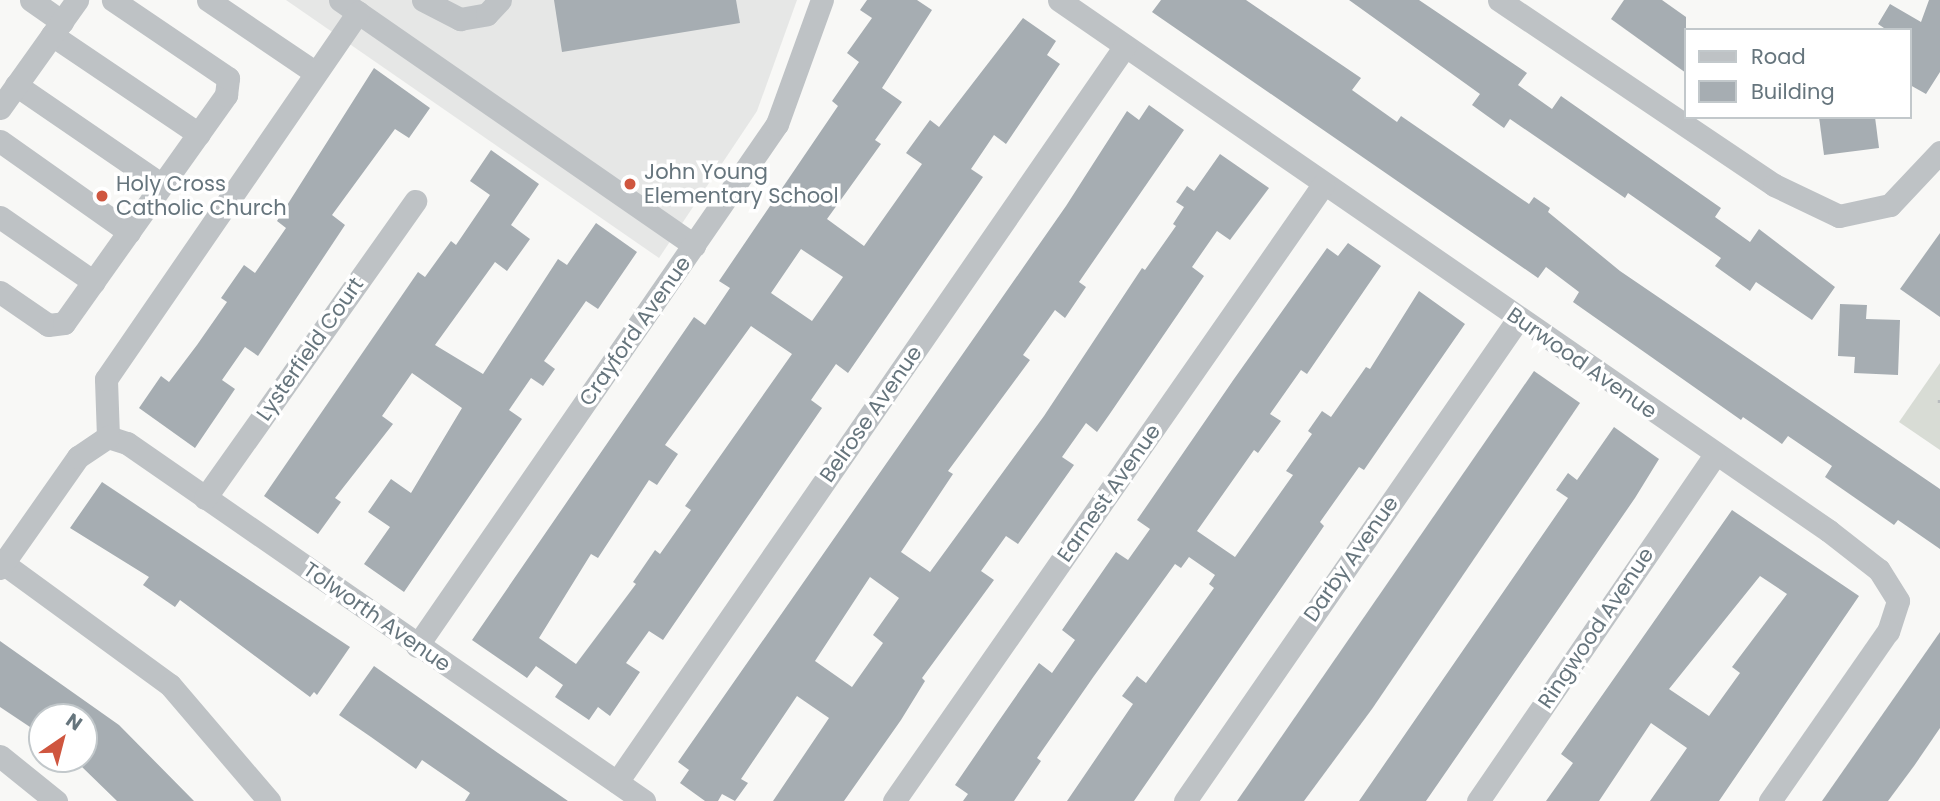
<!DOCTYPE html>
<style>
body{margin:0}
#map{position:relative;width:1940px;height:801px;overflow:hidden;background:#f8f8f6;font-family:Poppins,sans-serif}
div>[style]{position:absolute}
.built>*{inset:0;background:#e6e7e6}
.green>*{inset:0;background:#d8dcd5}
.building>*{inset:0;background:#a6adb2}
.path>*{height:3.5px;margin-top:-1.75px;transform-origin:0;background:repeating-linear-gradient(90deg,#b8bcbe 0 3.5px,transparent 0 7px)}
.minor>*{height:23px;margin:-11.5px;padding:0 11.5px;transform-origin:11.5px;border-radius:11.5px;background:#bec2c5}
.dots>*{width:19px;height:19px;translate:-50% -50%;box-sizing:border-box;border:4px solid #fff;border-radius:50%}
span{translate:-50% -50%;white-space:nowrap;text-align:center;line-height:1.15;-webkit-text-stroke:7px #fff;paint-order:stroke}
.poi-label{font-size:21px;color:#66757d}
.left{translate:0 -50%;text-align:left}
.street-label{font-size:21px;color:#66757d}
.legend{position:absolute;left:1684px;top:28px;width:228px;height:91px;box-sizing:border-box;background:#fff;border:2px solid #c2c8cb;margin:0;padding:9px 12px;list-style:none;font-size:21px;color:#66757d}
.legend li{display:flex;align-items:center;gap:14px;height:35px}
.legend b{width:35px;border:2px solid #c2c8cb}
.north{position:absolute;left:28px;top:703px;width:70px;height:70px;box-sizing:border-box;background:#fff;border:2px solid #c2c8cb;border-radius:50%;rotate:35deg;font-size:19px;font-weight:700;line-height:28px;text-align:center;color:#66757d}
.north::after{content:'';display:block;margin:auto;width:24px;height:32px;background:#cf563f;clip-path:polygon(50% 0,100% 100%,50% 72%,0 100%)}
</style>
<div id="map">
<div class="built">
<div style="clip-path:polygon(286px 0,797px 0,757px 111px,659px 258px)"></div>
</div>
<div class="green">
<div style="clip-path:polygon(1940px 363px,1940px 450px,1899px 422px)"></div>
</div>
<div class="building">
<div style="clip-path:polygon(554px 0,736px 0,740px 23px,562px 52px)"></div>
<div style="clip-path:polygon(evenodd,867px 0,917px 0,932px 10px,882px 88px,902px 102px,875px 140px,881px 144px,827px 219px,864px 246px,922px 164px,906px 153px,930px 120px,939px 127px,1023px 18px,1056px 41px,1047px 55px,1060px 64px,1006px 144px,994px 135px,971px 169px,983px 177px,848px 373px,836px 364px,811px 400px,822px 408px,663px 640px,649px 631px,626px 663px,640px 672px,610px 716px,598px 707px,589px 720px,555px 697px,563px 685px,536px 666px,527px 678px,472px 640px,694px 317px,705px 325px,730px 288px,719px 281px,838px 106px,832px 101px,859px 62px,847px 53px,872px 18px,860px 10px,867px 0,801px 249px,843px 277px,812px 321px,771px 293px,801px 249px,867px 0,751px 326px,792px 354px,685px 506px,691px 510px,660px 554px,655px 550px,633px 582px,636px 584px,576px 664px,539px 638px,591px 554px,598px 558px,649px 480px,657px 485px,678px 454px,665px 445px,751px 326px)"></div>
<div style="clip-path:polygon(1161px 0,1246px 0,1361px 78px,1352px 90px,1397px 122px,1401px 116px,1529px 204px,1534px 197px,1550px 208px,1548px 212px,1620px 271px,1940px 489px,1940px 549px,1898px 520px,1894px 525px,1825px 477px,1832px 466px,1788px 436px,1782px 444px,1743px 417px,1741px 420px,1573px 302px,1579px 292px,1546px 267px,1538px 278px,1152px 12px)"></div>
<div style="clip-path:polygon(1349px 0,1419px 0,1527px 73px,1518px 85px,1552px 109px,1561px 96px,1721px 208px,1715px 217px,1750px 242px,1759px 229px,1835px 287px,1812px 320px,1756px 282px,1750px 291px,1715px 266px,1721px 258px,1628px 193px,1625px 198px,1510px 119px,1504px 128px,1472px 105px,1480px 94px)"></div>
<div style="clip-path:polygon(1624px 0,1662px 0,1686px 17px,1686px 73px,1611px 19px)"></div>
<div style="clip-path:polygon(1929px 0,1940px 0,1940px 72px,1926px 94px,1910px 85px,1910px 30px,1887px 30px,1878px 24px,1890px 4px,1921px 22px)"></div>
<div style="clip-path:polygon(374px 68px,430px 108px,409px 138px,395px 129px,332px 215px,345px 225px,258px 356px,245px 347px,222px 380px,235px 389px,195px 448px,139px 408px,161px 376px,169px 382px,197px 345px,227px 302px,221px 298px,244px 265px,255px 273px,286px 228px,277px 221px)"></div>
<div style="clip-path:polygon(evenodd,1149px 105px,1184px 130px,1079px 282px,1086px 287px,1065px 318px,1055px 310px,1023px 355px,1030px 360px,948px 471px,953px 474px,901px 552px,930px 572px,1044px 416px,1142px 268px,1145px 270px,1176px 226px,1173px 224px,1184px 207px,1176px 202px,1187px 186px,1194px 191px,1220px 154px,1269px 188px,1230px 240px,1217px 231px,1192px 267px,1204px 276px,1109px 415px,1097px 432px,1086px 423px,1062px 457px,1074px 465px,1018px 544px,1006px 536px,981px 571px,994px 580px,922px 678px,925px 681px,901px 720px,844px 801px,773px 801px,829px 718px,797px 696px,741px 779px,748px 783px,735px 801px,722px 794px,718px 801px,705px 801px,680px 783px,689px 770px,678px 762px,1066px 206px,1127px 111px,1139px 120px,1149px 105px,870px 577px,899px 598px,873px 635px,883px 643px,852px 687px,815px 661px,870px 577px)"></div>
<div style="clip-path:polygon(1819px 117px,1875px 117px,1879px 148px,1824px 155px)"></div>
<div style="clip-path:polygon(491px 150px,539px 184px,511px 225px,530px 239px,507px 271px,495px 262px,435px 345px,483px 374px,558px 259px,567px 265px,596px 223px,637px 252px,598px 309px,586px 301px,544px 361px,555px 369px,543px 386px,531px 378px,509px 410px,522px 419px,404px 592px,364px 564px,390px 527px,368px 512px,391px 479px,411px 493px,462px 408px,412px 373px,382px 416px,393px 424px,335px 498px,341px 502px,318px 534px,264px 496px,418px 272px,425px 277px,451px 241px,456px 245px,490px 195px,470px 181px)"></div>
<div style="clip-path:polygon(1940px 233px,1940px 317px,1900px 289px)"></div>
<div style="clip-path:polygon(1348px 243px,1381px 266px,1307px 374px,1301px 370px,1270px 414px,1281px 421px,1258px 453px,1254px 450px,1197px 531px,1235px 557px,1293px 475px,1286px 471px,1312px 434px,1308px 431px,1322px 411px,1331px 417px,1366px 367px,1370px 369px,1419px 291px,1465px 324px,1386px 438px,1364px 470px,1359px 467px,1320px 522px,1324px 526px,1134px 801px,1067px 801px,1133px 704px,1122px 696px,1137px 676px,1146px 683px,1214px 588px,1209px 584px,1215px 575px,1189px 557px,1181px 568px,1175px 564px,1094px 676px,1037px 758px,1041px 761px,1014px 801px,963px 801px,968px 794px,955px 785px,998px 722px,1039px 663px,1052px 673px,1075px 640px,1062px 630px,1116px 552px,1128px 560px,1150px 529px,1137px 520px,1234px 379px,1327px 248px,1338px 256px)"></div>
<div style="clip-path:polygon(1840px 304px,1867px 305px,1866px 319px,1900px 320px,1898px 375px,1854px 373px,1855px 357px,1838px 356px)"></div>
<div style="clip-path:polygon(1534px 371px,1580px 403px,1372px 709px,1304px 801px,1237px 801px)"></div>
<div style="clip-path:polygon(1614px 427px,1659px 459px,1635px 498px,1426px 801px,1359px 801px,1568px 498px,1556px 490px,1568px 473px,1577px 480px)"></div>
<div style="clip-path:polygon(102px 482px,350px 647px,317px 695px,314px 692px,310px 697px,180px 600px,175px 607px,143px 585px,149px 577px,70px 528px)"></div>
<div style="clip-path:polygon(evenodd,1732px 510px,1859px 596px,1719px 801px,1650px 801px,1687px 748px,1651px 723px,1599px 801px,1546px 801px,1573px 763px,1561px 754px,1732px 510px,1760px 576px,1787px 594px,1732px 667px,1740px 673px,1709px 716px,1669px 689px,1760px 576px)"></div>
<div style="clip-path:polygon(1940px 632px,1940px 728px,1914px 766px,1888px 801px,1822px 801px)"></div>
<div style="clip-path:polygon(0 641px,119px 725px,194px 801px,117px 801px,80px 765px,84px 761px,84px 717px,42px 717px,42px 735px,0 707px)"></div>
<div style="clip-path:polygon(374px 666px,498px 753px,568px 801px,465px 801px,470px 793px,422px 760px,416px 769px,371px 737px,339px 715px)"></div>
</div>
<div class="path">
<div style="left:1940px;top:400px;width:4px;rotate:90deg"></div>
</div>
<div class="minor">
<div style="left:31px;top:0;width:38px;rotate:35deg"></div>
<div style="left:208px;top:0;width:130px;rotate:34.1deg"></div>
<div style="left:340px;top:0;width:431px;rotate:34.7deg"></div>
<div style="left:423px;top:0;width:42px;rotate:27.2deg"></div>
<div style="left:460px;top:19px;width:27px;rotate:-10deg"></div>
<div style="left:487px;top:14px;width:19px;rotate:-47deg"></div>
<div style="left:1059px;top:0;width:935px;rotate:34.59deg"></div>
<div style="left:1829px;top:531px;width:63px;rotate:38deg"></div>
<div style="left:1879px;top:570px;width:36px;rotate:58deg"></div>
<div style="left:1898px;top:601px;width:32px;rotate:108deg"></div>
<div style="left:1888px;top:631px;width:207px;rotate:124.8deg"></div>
<div style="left:1499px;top:0;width:331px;rotate:33.9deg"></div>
<div style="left:1774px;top:185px;width:72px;rotate:25.5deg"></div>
<div style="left:1839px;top:216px;width:52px;rotate:-12.2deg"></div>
<div style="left:1890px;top:205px;width:73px;rotate:-46.7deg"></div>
<div style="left:52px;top:35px;width:177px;rotate:34deg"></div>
<div style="left:16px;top:85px;width:177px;rotate:34.4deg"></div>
<div style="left:0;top:108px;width:133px;rotate:-54.5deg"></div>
<div style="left:0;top:141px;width:158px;rotate:35.2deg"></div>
<div style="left:0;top:217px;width:114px;rotate:34.7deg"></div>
<div style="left:0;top:292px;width:58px;rotate:34.5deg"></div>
<div style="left:48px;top:325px;width:16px;rotate:-7deg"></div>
<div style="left:64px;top:323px;width:280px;rotate:-54.6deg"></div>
<div style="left:226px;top:95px;width:17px;rotate:-83deg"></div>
<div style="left:228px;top:78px;width:139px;rotate:-145.9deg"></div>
<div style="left:108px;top:437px;width:20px;rotate:18deg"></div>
<div style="left:127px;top:443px;width:629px;rotate:34.7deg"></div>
<div style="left:108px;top:437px;width:58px;rotate:-92deg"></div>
<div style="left:106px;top:379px;width:445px;rotate:-55.5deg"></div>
<div style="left:205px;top:498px;width:364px;rotate:-54.7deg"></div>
<div style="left:0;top:561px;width:210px;rotate:36.1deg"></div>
<div style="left:170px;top:685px;width:153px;rotate:49.5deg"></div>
<div style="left:0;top:568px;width:136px;rotate:-54.9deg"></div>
<div style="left:78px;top:457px;width:36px;rotate:-34deg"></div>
<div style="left:417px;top:646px;width:634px;rotate:-55.41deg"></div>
<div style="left:777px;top:124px;width:132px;rotate:-70.1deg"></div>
<div style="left:0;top:756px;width:72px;rotate:38.8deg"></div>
<div style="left:617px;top:782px;width:894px;rotate:-55.39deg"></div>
<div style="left:894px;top:801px;width:751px;rotate:-55.15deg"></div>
<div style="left:1185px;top:801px;width:586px;rotate:-55.36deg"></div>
<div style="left:1478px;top:801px;width:418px;rotate:-55.6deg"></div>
</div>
<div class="dots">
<div style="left:630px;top:184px;background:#cf563f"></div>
<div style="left:102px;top:196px;background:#cf563f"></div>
</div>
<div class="poi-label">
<span class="left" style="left:644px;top:184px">John Young<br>Elementary School</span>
<span class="left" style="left:116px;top:196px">Holy Cross<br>Catholic Church</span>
</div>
<div class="street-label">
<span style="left:635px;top:331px;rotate:-55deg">Crayford Avenue</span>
<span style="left:310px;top:349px;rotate:-55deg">Lysterfield Court</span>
<span style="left:1582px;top:363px;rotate:35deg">Burwood Avenue</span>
<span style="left:871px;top:414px;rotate:-55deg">Belrose Avenue</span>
<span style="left:1109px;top:493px;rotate:-55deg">Earnest Avenue</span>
<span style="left:1351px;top:559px;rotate:-55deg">Darby Avenue</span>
<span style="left:377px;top:617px;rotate:35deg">Tolworth Avenue</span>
<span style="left:1596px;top:628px;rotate:-56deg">Ringwood Avenue</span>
</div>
<ul class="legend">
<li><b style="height:9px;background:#bec2c5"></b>Road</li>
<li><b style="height:19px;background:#a6adb2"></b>Building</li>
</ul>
<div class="north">N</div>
</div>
